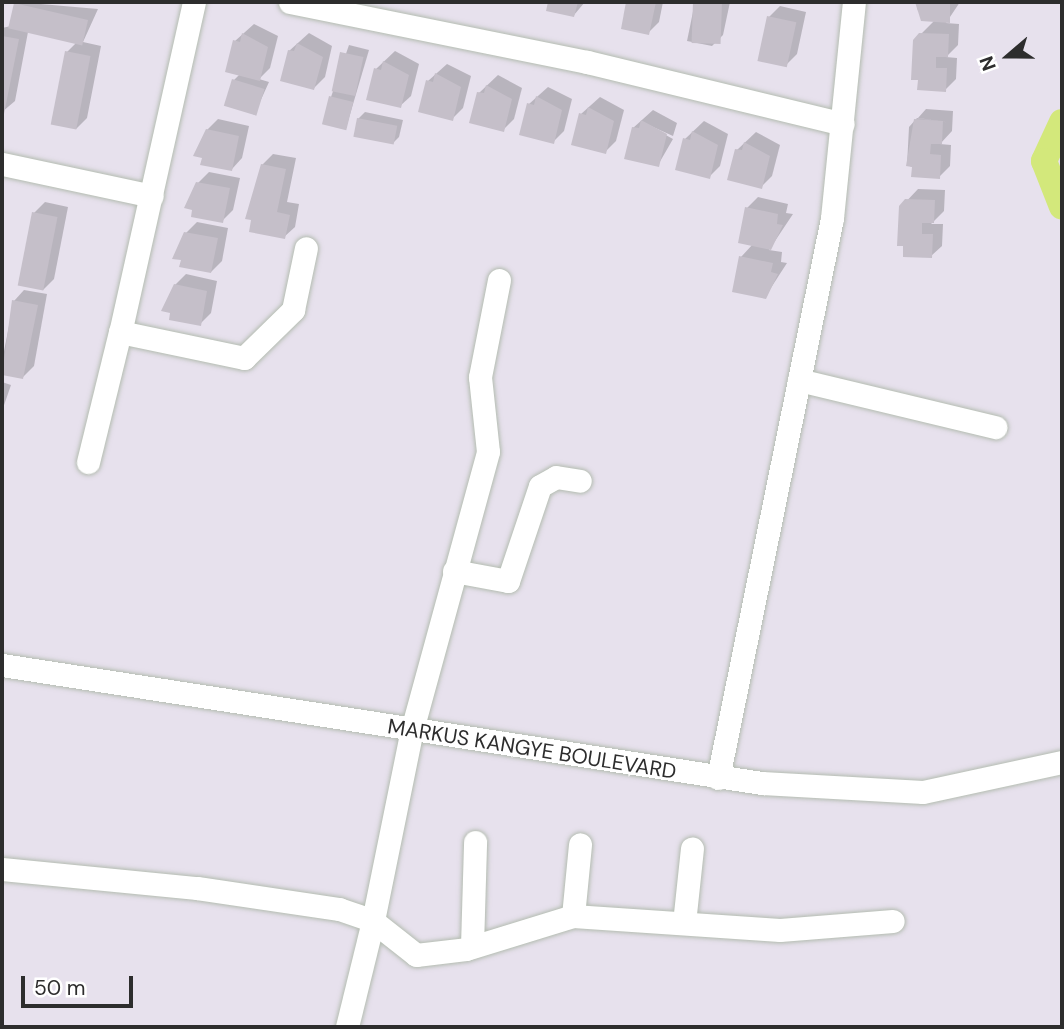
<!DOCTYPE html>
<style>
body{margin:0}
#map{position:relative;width:1064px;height:1029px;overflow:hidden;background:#e7e1ed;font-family:"DM Sans",sans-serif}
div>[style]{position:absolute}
.shadow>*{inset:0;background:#0003}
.river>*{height:26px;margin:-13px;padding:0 13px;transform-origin:13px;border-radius:13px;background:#d3e87b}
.building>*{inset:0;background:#c5bfc9;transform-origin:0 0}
.roads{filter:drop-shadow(0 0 2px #b4bcb1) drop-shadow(0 0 2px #b4bcb1)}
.minor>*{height:23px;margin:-11.5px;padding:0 11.5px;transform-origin:11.5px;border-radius:11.5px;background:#fff}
span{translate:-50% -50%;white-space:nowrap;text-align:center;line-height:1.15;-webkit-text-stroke:5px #fff;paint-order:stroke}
.street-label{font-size:21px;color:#2d2d2d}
.frame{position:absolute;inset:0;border:4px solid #2d2d2d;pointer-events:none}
.north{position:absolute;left:973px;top:21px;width:70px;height:70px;-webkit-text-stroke:5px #fff;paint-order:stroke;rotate:250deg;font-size:19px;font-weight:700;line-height:28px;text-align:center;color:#2d2d2d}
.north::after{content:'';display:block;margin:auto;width:24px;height:32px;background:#2d2d2d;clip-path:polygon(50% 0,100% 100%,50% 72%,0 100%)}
.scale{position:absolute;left:21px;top:976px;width:112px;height:32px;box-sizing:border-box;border:4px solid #2d2d2d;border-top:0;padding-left:9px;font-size:21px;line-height:24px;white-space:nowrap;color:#2d2d2d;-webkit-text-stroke:5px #fff;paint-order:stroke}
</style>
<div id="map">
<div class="shadow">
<div style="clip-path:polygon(18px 2px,98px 9px,83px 42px,101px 46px,87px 118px,76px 129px,67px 52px,77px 42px,28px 32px,15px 101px,2px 112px,2px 28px,11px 26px)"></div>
<div style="clip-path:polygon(550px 2px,585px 2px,574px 15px,548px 10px)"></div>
<div style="clip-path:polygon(628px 2px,663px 2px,659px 22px,648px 33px,623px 27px)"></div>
<div style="clip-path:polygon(695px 2px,730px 2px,723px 35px,712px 46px,687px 41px)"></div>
<div style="clip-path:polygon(917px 2px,960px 2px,946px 23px,959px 24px,958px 45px,946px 57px,957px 58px,956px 79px,945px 90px,921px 34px,935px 20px,917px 9px)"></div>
<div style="clip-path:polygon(780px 6px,806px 12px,797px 54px,786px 65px,769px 17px)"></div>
<div style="clip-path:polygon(254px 24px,278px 36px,270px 68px,259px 79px,269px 82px,254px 115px,234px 80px,240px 74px,235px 41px)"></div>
<div style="clip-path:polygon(309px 33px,332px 46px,325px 77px,314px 88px,289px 51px)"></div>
<div style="clip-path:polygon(349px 45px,369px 50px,346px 128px,331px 97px)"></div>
<div style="clip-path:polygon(395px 51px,419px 64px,411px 96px,400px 106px,376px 69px)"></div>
<div style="clip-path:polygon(447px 64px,471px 76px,463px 108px,452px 119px,428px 81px)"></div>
<div style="clip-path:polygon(498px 75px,522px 88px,514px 119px,503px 130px,479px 93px)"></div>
<div style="clip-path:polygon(548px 87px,572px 99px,564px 131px,553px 142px,529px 104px)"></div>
<div style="clip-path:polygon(600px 97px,624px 110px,616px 141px,605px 152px,581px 114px)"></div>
<div style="clip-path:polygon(926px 109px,953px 111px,952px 131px,940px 144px,951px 145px,950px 166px,939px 177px,907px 165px,909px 127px,917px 118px,952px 123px,918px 118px)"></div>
<div style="clip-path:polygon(653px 110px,677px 123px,673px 136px,642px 122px,673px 139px,658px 165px,633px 128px)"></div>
<div style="clip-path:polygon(365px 112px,403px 120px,399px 137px,392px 144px,358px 119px)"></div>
<div style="clip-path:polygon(218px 119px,249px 126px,242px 158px,232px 169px,207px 130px)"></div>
<div style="clip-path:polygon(704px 121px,728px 134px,720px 166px,709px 177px,685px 139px)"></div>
<div style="clip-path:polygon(756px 132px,780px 145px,772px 176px,761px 187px,737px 150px)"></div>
<div style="clip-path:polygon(273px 154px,296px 158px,287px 202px,299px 204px,295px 227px,284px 237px,262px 165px)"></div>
<div style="clip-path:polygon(209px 172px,240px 178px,233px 210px,222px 221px,195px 209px,198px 183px)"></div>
<div style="clip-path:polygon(918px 189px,945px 190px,944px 211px,931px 224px,943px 224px,942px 246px,931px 256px,901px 207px)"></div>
<div style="clip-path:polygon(758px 197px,788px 204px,786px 213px,793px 214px,769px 250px,782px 252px,781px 262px,787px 263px,765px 297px,741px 257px,753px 244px,747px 208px)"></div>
<div style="clip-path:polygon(45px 202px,68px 207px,54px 279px,43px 290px,34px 213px)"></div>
<div style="clip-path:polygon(197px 222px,228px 228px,222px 261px,211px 272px,186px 233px)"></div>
<div style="clip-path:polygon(186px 274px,217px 281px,211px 313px,200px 324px,175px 285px)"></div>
<div style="clip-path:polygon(24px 290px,47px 294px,34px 366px,23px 377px,2px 373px,2px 361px,14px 301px)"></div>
<div style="clip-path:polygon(2px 382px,11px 385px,2px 411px)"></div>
</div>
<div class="river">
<div style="left:1062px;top:122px;width:43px;rotate:114.8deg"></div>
<div style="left:1044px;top:161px;width:49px;rotate:68.6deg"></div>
</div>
<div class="building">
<div style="clip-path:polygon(548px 2px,578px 2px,574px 17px,546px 11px)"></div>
<div style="clip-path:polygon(626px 2px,656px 2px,649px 35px,621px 29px)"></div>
<div style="left:693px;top:2px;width:29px;height:41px;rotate:2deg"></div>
<div style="clip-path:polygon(915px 2px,950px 2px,950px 23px,921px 21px)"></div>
<div style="left:14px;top:3px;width:76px;height:26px;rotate:13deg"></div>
<div style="left:767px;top:16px;width:30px;height:46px;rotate:12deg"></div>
<div style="clip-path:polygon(242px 33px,268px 47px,260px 81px,225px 72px,233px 40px,240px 42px)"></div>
<div style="clip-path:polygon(919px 33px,949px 34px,948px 57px,936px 57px,936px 68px,947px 68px,946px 92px,917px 90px,918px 80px,911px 80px,913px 40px)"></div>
<div style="clip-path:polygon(2px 36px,19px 39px,4px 114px,2px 113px)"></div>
<div style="clip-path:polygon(297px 43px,323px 57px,314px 90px,280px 81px,288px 50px,294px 51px)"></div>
<div style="left:65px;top:51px;width:26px;height:75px;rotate:11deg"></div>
<div style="left:340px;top:52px;width:24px;height:40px;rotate:12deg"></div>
<div style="clip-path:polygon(383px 61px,409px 75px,401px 108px,366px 100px,374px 68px,381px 70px)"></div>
<div style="clip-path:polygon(435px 73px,461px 87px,453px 121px,418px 112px,426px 80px,433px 82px)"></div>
<div style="left:232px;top:79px;width:34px;height:28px;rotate:17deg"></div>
<div style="clip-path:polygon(486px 85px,512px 99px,504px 132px,469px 123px,477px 92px,484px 93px)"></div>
<div style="left:329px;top:96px;width:25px;height:29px;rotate:14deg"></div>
<div style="clip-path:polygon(536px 96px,562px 110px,554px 144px,519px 135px,527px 103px,534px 105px)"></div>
<div style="clip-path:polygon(588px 107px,614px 121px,606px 154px,571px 145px,579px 113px,586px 115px)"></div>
<div style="left:357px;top:118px;width:41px;height:19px;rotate:11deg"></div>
<div style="clip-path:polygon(914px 119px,943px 121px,942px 144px,931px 144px,930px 154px,941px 155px,940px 179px,911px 177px,912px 167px,906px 166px)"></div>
<div style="clip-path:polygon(641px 120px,667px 134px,659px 167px,624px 159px,632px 127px,639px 128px)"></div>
<div style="clip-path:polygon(206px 129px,239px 136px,232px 171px,200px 165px,202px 158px,193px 156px)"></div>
<div style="clip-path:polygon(692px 131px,718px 145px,710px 179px,675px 170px,683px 138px,690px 140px)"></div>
<div style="clip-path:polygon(744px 142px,770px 156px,762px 189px,727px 180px,735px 149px,742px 150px)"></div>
<div style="clip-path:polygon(261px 164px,286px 169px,277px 212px,290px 215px,285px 239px,249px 232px,251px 220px,245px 219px)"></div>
<div style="clip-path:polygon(196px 182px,230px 188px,223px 223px,191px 217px,192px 210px,184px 208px)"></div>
<div style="clip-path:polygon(905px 199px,935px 200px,934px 223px,922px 223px,922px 234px,933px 234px,932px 258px,903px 257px,903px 246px,897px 246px,899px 206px)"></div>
<div style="clip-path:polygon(745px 207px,778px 214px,777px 224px,783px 225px,771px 250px,738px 243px)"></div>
<div style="left:32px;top:212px;width:26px;height:75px;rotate:11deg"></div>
<div style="clip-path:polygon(184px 232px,218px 238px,211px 273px,179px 267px,181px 260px,172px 259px)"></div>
<div style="clip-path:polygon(739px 256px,773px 263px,771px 272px,778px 274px,766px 299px,732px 292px)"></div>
<div style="clip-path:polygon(174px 284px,207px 291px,201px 326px,169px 320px,170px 313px,161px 311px)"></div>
<div style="clip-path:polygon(12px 300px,38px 305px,23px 379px,2px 375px)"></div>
</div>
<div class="roads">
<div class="minor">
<div style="left:194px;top:2px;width:338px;rotate:102.6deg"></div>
<div style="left:120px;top:332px;width:127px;rotate:11.8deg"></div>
<div style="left:244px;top:358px;width:69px;rotate:-44.4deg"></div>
<div style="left:293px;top:310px;width:63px;rotate:-78.2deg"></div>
<div style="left:290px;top:2px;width:303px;rotate:11.4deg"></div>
<div style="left:587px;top:62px;width:263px;rotate:13.6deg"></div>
<div style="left:2px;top:164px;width:153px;rotate:12deg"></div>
<div style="left:499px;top:280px;width:99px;rotate:101.1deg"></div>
<div style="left:480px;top:377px;width:75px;rotate:83.9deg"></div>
<div style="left:488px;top:452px;width:287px;rotate:105.3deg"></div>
<div style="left:412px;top:729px;width:196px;rotate:101.5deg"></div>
<div style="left:373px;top:921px;width:55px;rotate:38.3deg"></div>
<div style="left:416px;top:955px;width:50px;rotate:-6.8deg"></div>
<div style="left:466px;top:949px;width:112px;rotate:-17.1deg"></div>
<div style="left:573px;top:916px;width:207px;rotate:3.9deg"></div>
<div style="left:780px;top:930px;width:113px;rotate:-4.6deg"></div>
<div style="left:799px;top:380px;width:202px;rotate:13.5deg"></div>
<div style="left:88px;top:462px;width:134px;rotate:-76.2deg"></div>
<div style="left:454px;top:571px;width:55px;rotate:10.5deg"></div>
<div style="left:508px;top:581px;width:100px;rotate:-71.4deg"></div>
<div style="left:540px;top:486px;width:18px;rotate:-29deg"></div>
<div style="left:556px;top:477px;width:24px;rotate:9deg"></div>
<div style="left:2px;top:665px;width:769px;rotate:8.83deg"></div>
<div style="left:762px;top:783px;width:161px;rotate:3.2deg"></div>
<div style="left:923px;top:792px;width:142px;rotate:-12.2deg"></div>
<div style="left:718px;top:778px;width:571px;rotate:-78.49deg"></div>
<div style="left:832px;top:218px;width:217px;rotate:-84.2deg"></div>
<div style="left:2px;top:869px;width:196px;rotate:5.6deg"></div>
<div style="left:197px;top:888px;width:144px;rotate:8.4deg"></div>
<div style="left:339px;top:909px;width:36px;rotate:19deg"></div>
<div style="left:373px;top:921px;width:109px;rotate:103.8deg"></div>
<div style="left:573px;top:916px;width:72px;rotate:-84.4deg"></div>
<div style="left:684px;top:923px;width:75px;rotate:-83.9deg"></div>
<div style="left:472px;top:946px;width:104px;rotate:-88.3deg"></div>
</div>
</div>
<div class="street-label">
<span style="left:532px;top:749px;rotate:9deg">MARKUS KANGYE BOULEVARD</span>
</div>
<div class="frame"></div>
<div class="north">N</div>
<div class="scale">50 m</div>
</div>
